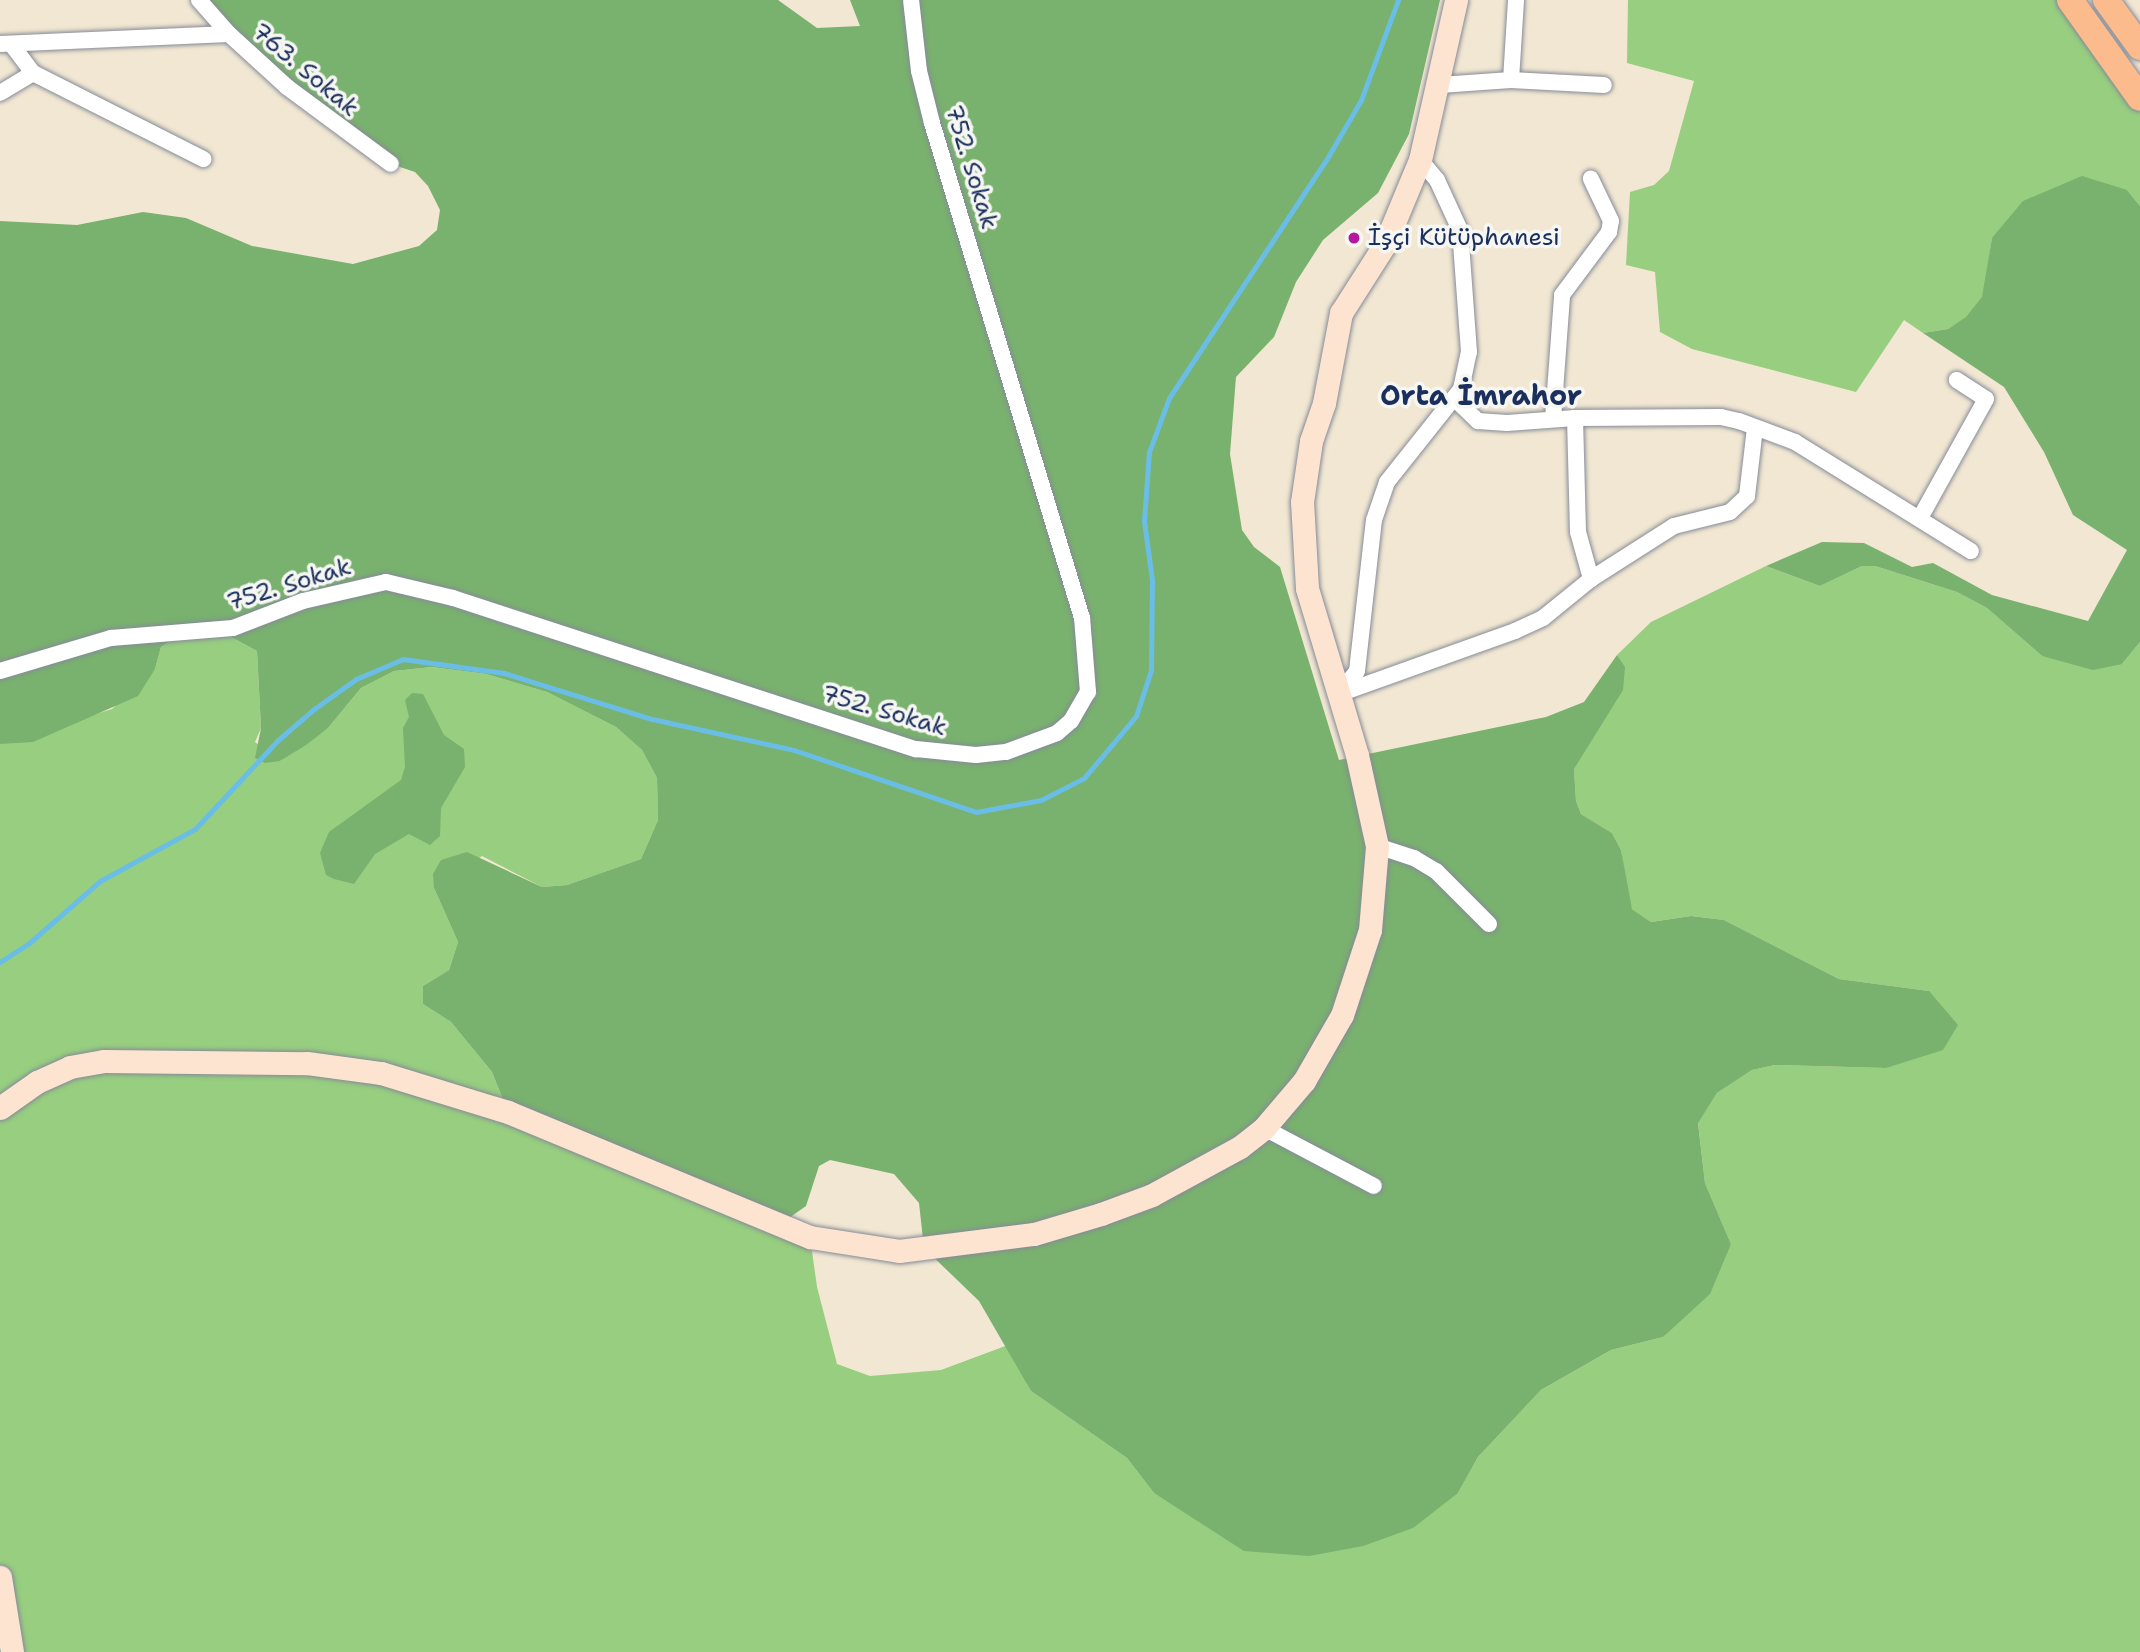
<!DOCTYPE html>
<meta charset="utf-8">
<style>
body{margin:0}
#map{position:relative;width:2140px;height:1652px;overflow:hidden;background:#f1e7d2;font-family:"Shantell Sans",sans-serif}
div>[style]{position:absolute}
.green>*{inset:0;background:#97ce7f}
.forest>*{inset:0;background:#79b16e}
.stream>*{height:5px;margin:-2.5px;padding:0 2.5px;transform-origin:2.5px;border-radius:2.5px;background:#6abee6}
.roads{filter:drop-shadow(0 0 2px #868b98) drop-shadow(0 0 2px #868b98)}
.street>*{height:16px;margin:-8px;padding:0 8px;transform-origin:8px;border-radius:8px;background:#fff}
.secondary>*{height:23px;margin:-11.5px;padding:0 11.5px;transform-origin:11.5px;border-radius:11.5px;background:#fde4d1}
.primary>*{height:26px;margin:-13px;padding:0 13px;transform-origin:13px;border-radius:13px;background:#fbbb8d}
.dots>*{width:19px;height:19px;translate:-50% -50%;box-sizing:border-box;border:4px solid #f6f6f2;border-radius:50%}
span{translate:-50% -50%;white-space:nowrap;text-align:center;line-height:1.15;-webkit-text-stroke:7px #f6f6f2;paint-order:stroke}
.street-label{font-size:24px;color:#1b2f5e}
.poi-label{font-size:24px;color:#1b2f5e}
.left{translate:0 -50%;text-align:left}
.quarter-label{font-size:28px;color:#1b2f5e;font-weight:700}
</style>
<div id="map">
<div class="green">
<div style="clip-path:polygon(1628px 0,2070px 0,2140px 98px,2140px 206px,2127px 190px,1992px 238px,1983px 297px,1966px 318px,1948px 329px,1923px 333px,1904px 320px,1856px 392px,1692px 349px,1660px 332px,1655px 272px,1626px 265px,1630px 192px,1654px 185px,1669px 171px,1694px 81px,1627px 63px)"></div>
<div style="clip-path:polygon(1766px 566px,1820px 586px,1862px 566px,1875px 566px,1957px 592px,1987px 608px,2042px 656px,2122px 664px,2140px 642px,2140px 1652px,0 1652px,0 744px,112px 709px,155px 669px,161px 647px,175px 639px,231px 637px,257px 651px,261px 728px,255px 742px,280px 761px,328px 728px,361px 688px,394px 671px,432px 667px,486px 674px,547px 692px,616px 727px,642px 750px,657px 778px,658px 820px,641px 859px,567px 885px,542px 887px,482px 856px,434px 888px,458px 942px,449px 970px,423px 986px,423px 1004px,451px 1022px,492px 1072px,508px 1112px,810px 1237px,817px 1287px,837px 1364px,870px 1376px,941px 1370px,1008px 1345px,1031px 1391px,1127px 1458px,1154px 1493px,1200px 1520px,1458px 1493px,1478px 1457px,1541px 1390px,1611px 1350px,1663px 1337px,1731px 1244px,1705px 1183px,1698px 1122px,1717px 1093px,1752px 1070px,1775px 1065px,1887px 1068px,1929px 991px,1839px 979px,1724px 920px,1691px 916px,1651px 922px,1632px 909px,1628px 900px,1621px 850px,1612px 833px,1581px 814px,1576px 801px,1574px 769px,1624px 667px,1617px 655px,1651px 622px)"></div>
</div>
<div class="forest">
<div style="clip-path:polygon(199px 0,778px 0,817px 28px,860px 26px,850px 0,1440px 0,1409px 134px,1378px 193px,1323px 240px,1296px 282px,1274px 337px,1236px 377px,1230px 454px,1242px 530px,1254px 547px,1280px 567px,1339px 760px,1546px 717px,1584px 702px,1617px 655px,1625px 667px,1623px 690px,1574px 769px,1576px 801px,1581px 814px,1612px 833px,1621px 850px,1632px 909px,1651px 922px,1691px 916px,1724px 920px,1839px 979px,1929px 991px,1958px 1025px,1943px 1050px,1886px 1068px,1775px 1065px,1752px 1070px,1717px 1093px,1698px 1123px,1705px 1183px,1731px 1244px,1710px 1294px,1663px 1337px,1611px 1350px,1541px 1390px,1478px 1457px,1458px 1493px,1413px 1528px,1363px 1546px,1309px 1556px,1244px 1551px,1154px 1493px,1127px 1458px,1031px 1391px,979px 1301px,924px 1248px,919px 1203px,894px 1174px,830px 1160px,819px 1166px,806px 1206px,789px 1218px,508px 1112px,492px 1072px,451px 1022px,423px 1004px,423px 986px,449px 970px,458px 942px,434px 888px,433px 874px,441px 860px,467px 852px,542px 887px,567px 885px,641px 859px,658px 820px,657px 778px,642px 750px,616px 727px,547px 692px,486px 674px,432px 667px,394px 671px,361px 688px,328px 728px,306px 745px,280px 761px,265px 763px,255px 758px,261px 728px,257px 651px,231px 637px,175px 639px,161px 647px,155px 669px,138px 696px,33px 742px,0 744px,0 221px,77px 225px,143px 212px,186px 218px,252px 246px,353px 264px,419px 246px,437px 230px,440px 210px,428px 186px,415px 172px,391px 164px,353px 140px)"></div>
<div style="clip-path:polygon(2082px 176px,2127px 190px,2140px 206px,2140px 642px,2122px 664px,2093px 670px,2042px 656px,1987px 608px,1957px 592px,1875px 566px,1862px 566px,1820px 586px,1766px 566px,1822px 542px,1864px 543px,1912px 567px,1933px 563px,1992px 595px,2088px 621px,2127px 550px,2073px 515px,2044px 452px,2004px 387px,1923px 333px,1948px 329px,1966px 317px,1982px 297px,1992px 238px,2023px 201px)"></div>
<div style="clip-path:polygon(412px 693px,423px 694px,444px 735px,464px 749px,465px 767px,441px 808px,440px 836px,430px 845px,409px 834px,375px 854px,354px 884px,334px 879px,326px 875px,320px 853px,329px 832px,401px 780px,405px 767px,403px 728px,409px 717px,405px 700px)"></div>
</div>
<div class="stream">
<div style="left:0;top:962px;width:33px;rotate:-33deg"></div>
<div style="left:28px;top:944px;width:96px;rotate:-41.2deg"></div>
<div style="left:100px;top:881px;width:108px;rotate:-28.7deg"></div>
<div style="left:195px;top:829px;width:122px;rotate:-47deg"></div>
<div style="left:278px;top:740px;width:48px;rotate:-40.7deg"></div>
<div style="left:314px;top:709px;width:52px;rotate:-35.5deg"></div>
<div style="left:356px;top:679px;width:51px;rotate:-23.1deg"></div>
<div style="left:403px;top:659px;width:102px;rotate:7.9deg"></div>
<div style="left:504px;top:673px;width:155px;rotate:17.3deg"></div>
<div style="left:652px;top:719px;width:145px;rotate:12.3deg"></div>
<div style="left:794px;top:750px;width:192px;rotate:18.8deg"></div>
<div style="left:976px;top:812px;width:66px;rotate:-10.5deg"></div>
<div style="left:1041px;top:800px;width:48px;rotate:-27.1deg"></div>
<div style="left:1084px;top:778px;width:81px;rotate:-50deg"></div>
<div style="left:1136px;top:716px;width:48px;rotate:-71.9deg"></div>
<div style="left:1151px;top:670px;width:90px;rotate:-89.4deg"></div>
<div style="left:1152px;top:580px;width:60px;rotate:-97.7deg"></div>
<div style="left:1144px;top:521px;width:69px;rotate:-85.9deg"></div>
<div style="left:1149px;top:452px;width:58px;rotate:-69.7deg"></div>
<div style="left:1169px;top:398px;width:291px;rotate:-56.6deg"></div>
<div style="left:1329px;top:155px;width:64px;rotate:-59.8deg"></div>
<div style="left:1361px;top:100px;width:107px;rotate:-69.7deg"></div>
</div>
<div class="roads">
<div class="street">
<div style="left:199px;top:0;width:45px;rotate:48.6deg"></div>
<div style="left:229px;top:34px;width:79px;rotate:42.4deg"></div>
<div style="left:287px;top:87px;width:129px;rotate:36.5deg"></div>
<div style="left:0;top:44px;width:229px;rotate:-2.5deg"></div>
<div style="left:33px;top:73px;width:191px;rotate:26.8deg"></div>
<div style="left:1511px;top:80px;width:80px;rotate:-86.4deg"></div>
<div style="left:1440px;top:85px;width:71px;rotate:-4deg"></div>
<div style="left:1511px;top:80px;width:93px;rotate:3.1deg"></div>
<div style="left:0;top:93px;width:39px;rotate:-31deg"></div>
<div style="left:33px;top:73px;width:35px;rotate:-127deg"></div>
<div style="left:1455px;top:399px;width:32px;rotate:44deg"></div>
<div style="left:1478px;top:421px;width:29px;rotate:4deg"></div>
<div style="left:1507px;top:423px;width:68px;rotate:-4.2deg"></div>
<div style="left:1575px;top:418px;width:146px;rotate:-0.4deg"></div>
<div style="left:1721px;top:417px;width:18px;rotate:13deg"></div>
<div style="left:1739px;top:421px;width:60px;rotate:20.6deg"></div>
<div style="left:1795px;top:442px;width:207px;rotate:31.8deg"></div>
<div style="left:1575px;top:418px;width:114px;rotate:88.5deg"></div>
<div style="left:1578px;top:532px;width:49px;rotate:74.5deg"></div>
<div style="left:1553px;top:419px;width:124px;rotate:-85.8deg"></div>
<div style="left:1562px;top:295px;width:79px;rotate:-53.3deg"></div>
<div style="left:1609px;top:232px;width:11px;rotate:-80deg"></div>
<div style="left:1611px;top:221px;width:47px;rotate:-115.5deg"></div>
<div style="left:1920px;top:518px;width:136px;rotate:-61deg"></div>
<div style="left:1986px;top:399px;width:35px;rotate:-147deg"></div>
<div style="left:0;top:671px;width:116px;rotate:-16.6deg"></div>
<div style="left:111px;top:638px;width:122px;rotate:-4.7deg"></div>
<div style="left:233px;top:628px;width:75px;rotate:-21.1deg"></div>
<div style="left:303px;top:601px;width:85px;rotate:-12.9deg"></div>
<div style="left:386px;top:582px;width:69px;rotate:13.4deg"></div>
<div style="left:453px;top:598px;width:487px;rotate:18.1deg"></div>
<div style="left:916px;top:749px;width:60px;rotate:5.7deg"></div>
<div style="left:976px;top:755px;width:30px;rotate:-6deg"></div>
<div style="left:1006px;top:752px;width:54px;rotate:-20.4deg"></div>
<div style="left:1057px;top:733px;width:18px;rotate:-41deg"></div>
<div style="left:1071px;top:721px;width:34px;rotate:-60deg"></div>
<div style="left:1088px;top:692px;width:74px;rotate:-94.6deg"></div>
<div style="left:1082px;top:618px;width:517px;rotate:-106.86deg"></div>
<div style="left:932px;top:123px;width:54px;rotate:-104deg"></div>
<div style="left:919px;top:71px;width:71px;rotate:-96.4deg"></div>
<div style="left:1339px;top:694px;width:29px;rotate:-52deg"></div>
<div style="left:1357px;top:671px;width:152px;rotate:-83.6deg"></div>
<div style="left:1374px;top:520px;width:40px;rotate:-71.1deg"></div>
<div style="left:1387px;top:482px;width:119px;rotate:-51.5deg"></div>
<div style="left:1461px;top:389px;width:38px;rotate:-78deg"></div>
<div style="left:1469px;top:352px;width:122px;rotate:-94.2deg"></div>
<div style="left:1460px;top:230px;width:55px;rotate:-114.7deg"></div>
<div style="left:1437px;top:180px;width:26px;rotate:-130deg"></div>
<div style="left:1339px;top:694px;width:187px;rotate:-19.7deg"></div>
<div style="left:1515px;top:631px;width:31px;rotate:-25deg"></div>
<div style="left:1543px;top:618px;width:62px;rotate:-39.1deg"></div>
<div style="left:1591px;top:579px;width:98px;rotate:-32.6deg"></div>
<div style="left:1674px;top:526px;width:58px;rotate:-14deg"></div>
<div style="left:1730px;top:512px;width:23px;rotate:-43deg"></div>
<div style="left:1747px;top:496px;width:68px;rotate:-83.3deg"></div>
<div style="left:1377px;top:846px;width:39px;rotate:18deg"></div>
<div style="left:1414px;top:858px;width:26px;rotate:31deg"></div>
<div style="left:1436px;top:871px;width:75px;rotate:45deg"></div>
<div style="left:1264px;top:1128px;width:124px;rotate:27.8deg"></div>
</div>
<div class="secondary">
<div style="left:0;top:1108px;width:45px;rotate:-35.1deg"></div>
<div style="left:37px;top:1082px;width:36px;rotate:-24deg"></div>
<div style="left:70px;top:1067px;width:35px;rotate:-10deg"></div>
<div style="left:104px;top:1061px;width:203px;rotate:0.6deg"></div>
<div style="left:307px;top:1063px;width:75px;rotate:7.7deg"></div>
<div style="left:381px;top:1073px;width:133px;rotate:17.1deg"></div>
<div style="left:508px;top:1112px;width:327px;rotate:22.5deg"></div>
<div style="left:810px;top:1237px;width:90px;rotate:8.9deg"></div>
<div style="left:899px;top:1251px;width:136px;rotate:-7.2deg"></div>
<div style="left:1034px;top:1234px;width:70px;rotate:-16.6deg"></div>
<div style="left:1101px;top:1214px;width:54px;rotate:-20.4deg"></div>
<div style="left:1152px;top:1195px;width:100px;rotate:-28.6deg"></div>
<div style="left:1240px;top:1147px;width:31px;rotate:-38deg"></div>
<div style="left:1264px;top:1128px;width:62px;rotate:-49.6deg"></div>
<div style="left:1304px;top:1081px;width:76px;rotate:-60.1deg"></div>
<div style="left:1342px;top:1015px;width:89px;rotate:-71.8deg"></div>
<div style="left:1370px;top:930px;width:84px;rotate:-85.2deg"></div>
<div style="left:1377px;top:846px;width:93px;rotate:-102.4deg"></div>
<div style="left:1357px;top:755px;width:174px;rotate:-106.7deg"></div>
<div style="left:1307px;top:588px;width:86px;rotate:-93.3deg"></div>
<div style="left:1302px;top:502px;width:62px;rotate:-81.6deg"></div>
<div style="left:1311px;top:441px;width:40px;rotate:-71.1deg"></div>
<div style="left:1324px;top:403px;width:92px;rotate:-79.3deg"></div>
<div style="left:1341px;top:313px;width:82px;rotate:-57.5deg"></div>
<div style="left:1385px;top:244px;width:91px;rotate:-67.4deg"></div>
<div style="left:1420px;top:160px;width:164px;rotate:-77.3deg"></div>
<div style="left:0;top:1577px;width:76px;rotate:80.9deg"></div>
</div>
<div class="primary">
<div style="left:2070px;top:0;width:120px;rotate:54.5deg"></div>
<div style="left:2106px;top:0;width:58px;rotate:54.1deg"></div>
</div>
</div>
<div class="dots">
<div style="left:1354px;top:238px;background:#b5179e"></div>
</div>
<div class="street-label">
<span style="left:305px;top:70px;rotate:40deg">763. Sokak</span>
<span style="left:971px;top:167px;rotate:73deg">752. Sokak</span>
<span style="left:289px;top:585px;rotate:-17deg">752. Sokak</span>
<span style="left:884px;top:711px;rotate:16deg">752. Sokak</span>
</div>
<div class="poi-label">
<span class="left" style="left:1368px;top:238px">İşçi Kütüphanesi</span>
</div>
<div class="quarter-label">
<span style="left:1481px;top:395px">Orta İmrahor</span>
</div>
</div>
